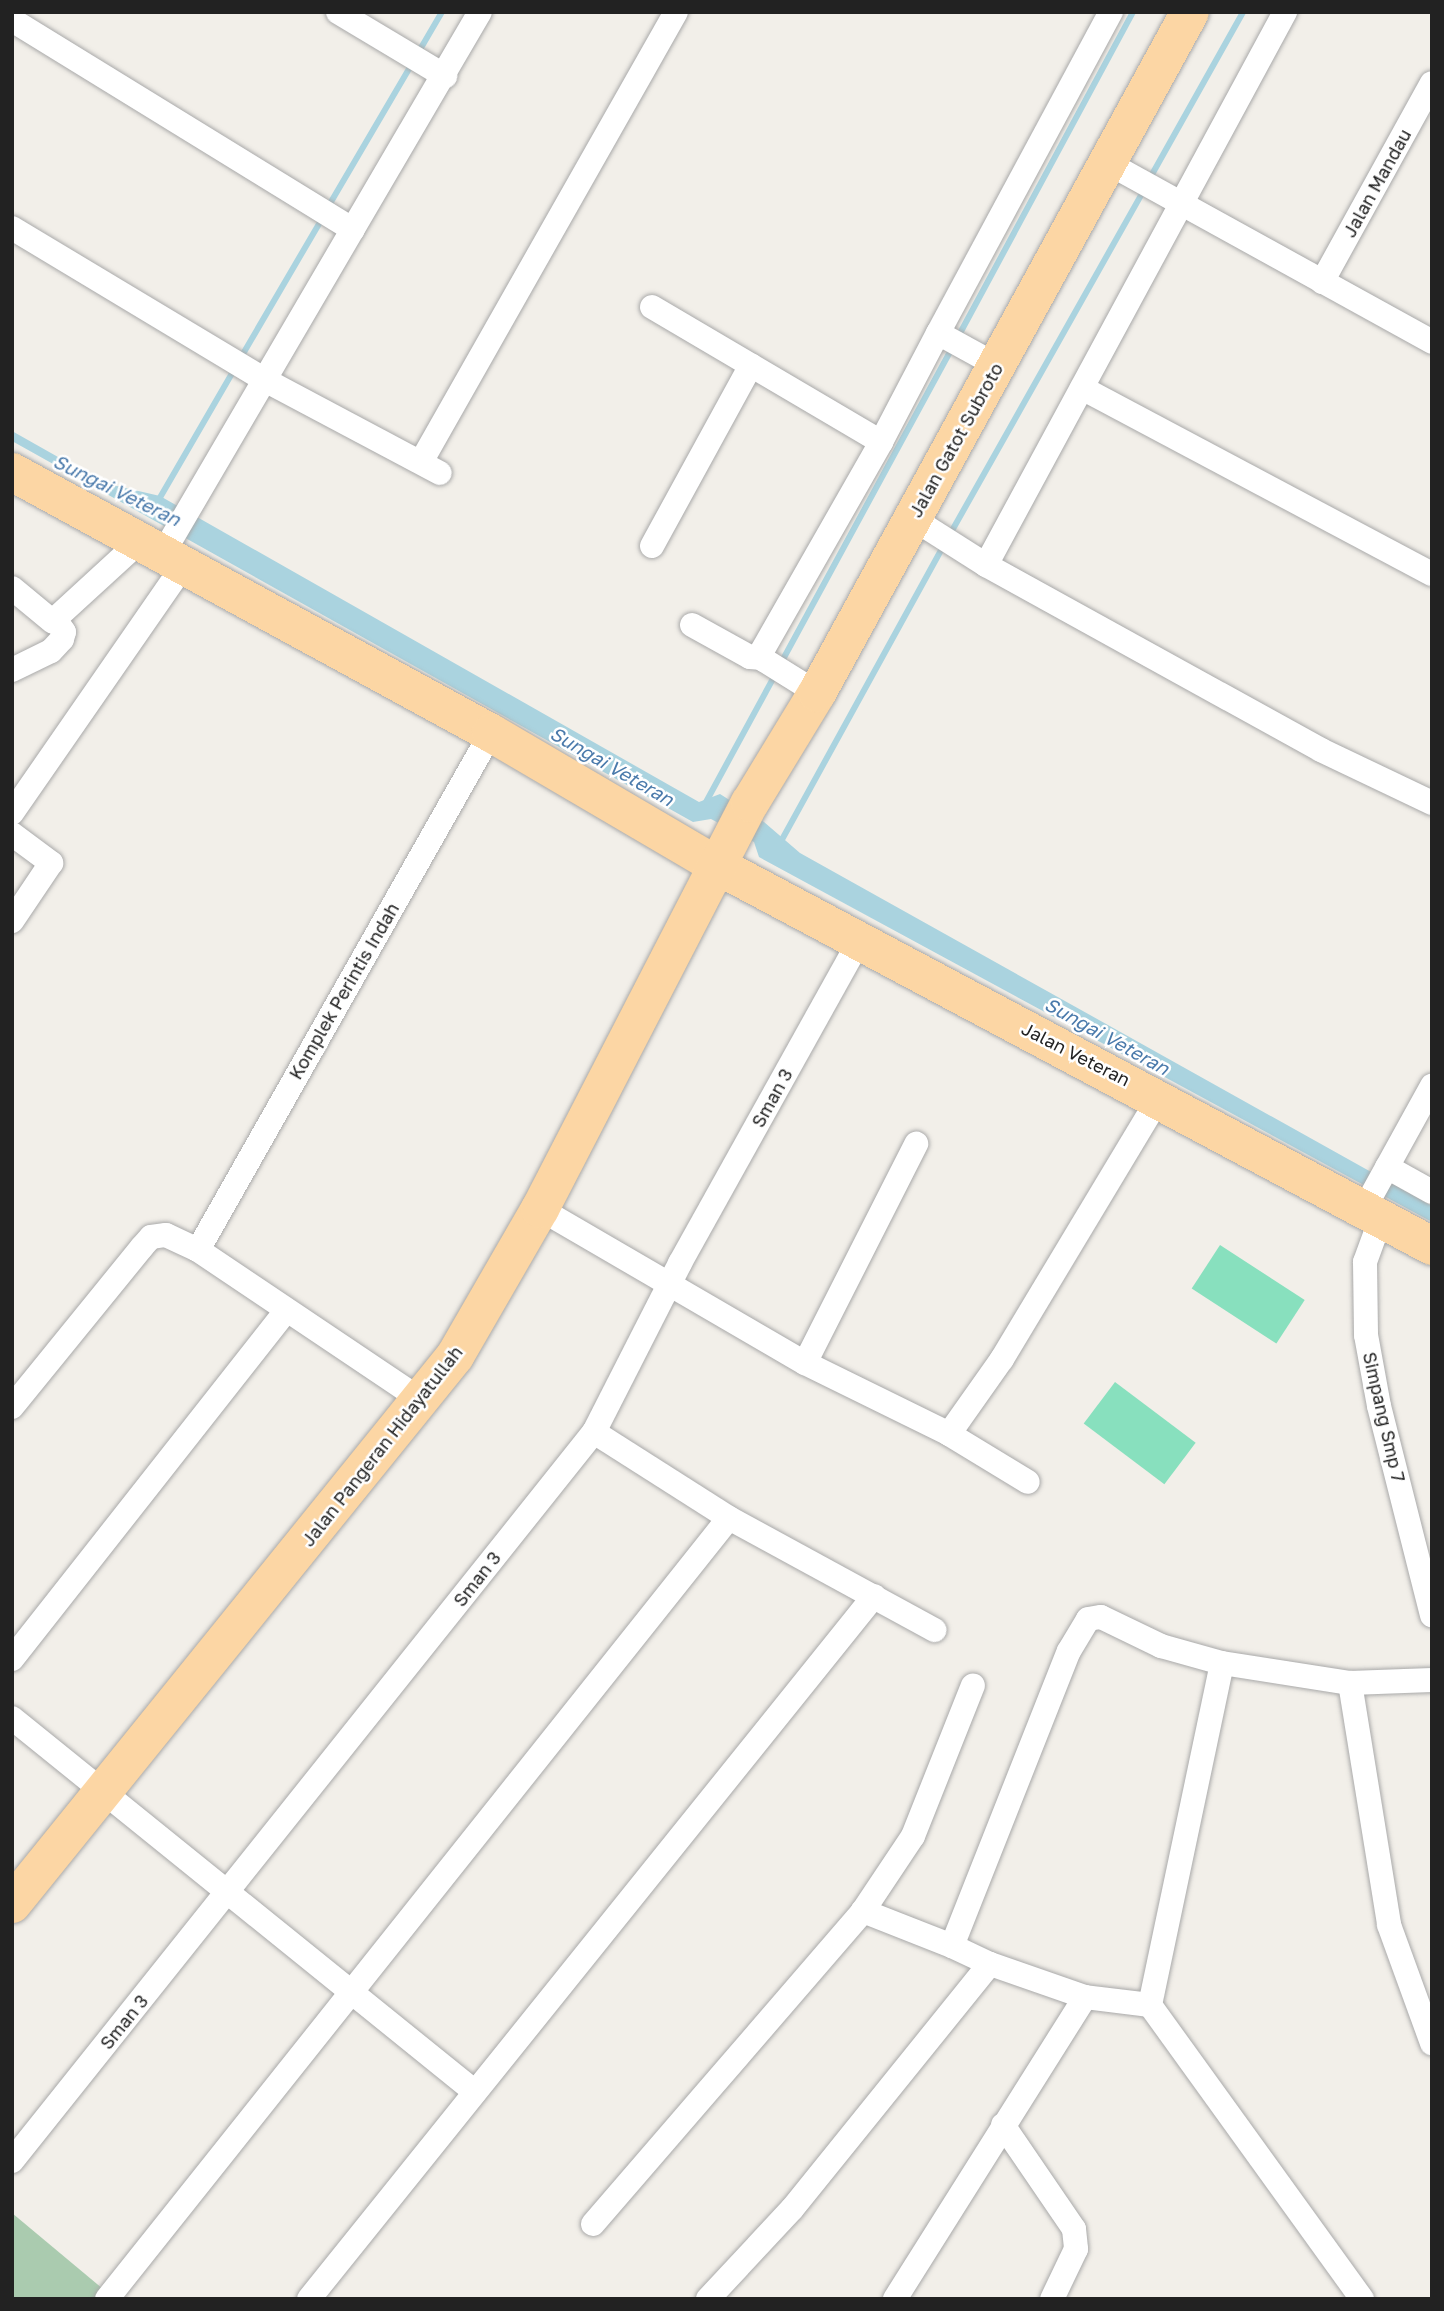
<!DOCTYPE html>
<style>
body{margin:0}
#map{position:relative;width:1444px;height:2311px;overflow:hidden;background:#f2efe9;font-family:"Golos Text",sans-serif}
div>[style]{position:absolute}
.cemetery>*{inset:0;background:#aacbaf}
.pitch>*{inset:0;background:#88e0be;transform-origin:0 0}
.water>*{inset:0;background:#aad3df}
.stream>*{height:6px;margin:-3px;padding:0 3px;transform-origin:3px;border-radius:3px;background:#aad3df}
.roads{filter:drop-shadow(0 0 2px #a9a9a9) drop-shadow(0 0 2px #a9a9a9)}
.minor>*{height:24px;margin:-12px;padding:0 12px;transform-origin:12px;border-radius:12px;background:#fff}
.primary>*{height:38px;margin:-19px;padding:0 19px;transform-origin:19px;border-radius:19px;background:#fcd6a4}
span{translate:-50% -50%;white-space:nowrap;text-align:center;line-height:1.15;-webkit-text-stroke:5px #fff;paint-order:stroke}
.street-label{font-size:18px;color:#222}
.water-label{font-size:19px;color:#4a7aab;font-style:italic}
.frame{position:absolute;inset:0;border:14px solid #222;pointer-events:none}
</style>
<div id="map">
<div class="cemetery">
<div style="clip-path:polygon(12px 2213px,115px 2299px,12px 2299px)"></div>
</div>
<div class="pitch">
<div style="left:1220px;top:1245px;width:101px;height:52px;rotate:33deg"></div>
<div style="left:1115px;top:1382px;width:101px;height:52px;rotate:37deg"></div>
</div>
<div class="water">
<div style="clip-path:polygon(12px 431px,104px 483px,160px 496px,699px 802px,720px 794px,764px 822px,800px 853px,1432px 1206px,1432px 1222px,759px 857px,754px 842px,711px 819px,693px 822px,12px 441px)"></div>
</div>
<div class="stream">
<div style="left:418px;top:53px;width:48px;rotate:-59.7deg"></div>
<div style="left:1150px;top:178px;width:190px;rotate:-60.7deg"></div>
<div style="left:328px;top:207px;width:168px;rotate:-59.6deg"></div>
<div style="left:958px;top:337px;width:369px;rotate:-61.7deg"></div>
<div style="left:240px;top:359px;width:164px;rotate:-59.7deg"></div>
<div style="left:158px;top:501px;width:154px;rotate:-59.9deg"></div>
<div style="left:949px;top:536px;width:399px;rotate:-60.6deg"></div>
<div style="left:781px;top:663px;width:361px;rotate:-61.5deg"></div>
<div style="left:706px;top:802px;width:147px;rotate:-61.5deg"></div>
<div style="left:779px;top:845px;width:342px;rotate:-61.2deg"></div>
</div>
<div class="roads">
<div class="minor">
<div style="left:338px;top:12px;width:125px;rotate:30.9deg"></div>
<div style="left:12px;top:20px;width:400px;rotate:31.6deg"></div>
<div style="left:1108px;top:163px;width:370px;rotate:28.9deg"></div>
<div style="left:12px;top:228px;width:293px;rotate:31deg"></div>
<div style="left:263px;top:379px;width:200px;rotate:28deg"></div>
<div style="left:1322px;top:282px;width:227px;rotate:-61.1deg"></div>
<div style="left:652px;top:307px;width:266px;rotate:30.5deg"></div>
<div style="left:881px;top:442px;width:123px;rotate:-62.4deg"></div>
<div style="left:998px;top:366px;width:68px;rotate:-151.2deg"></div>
<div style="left:938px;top:333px;width:365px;rotate:-61.7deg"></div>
<div style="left:1082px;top:388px;width:396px;rotate:28deg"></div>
<div style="left:421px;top:462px;width:517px;rotate:-60.46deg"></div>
<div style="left:912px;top:518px;width:88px;rotate:32.4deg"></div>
<div style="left:986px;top:565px;width:383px;rotate:28.9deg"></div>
<div style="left:1321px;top:750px;width:123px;rotate:25.5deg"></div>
<div style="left:652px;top:546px;width:206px;rotate:-61.3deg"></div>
<div style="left:162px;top:555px;width:629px;rotate:-59.65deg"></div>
<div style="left:986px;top:565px;width:629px;rotate:-61.6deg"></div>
<div style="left:12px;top:588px;width:53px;rotate:39.7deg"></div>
<div style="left:692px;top:625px;width:66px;rotate:28.9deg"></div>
<div style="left:750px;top:657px;width:12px;rotate:5deg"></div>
<div style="left:12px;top:670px;width:43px;rotate:-26deg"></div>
<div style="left:51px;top:651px;width:16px;rotate:-47deg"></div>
<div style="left:62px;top:639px;width:7px;rotate:-74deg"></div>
<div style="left:64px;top:632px;width:16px;rotate:-125deg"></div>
<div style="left:55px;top:619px;width:113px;rotate:-42.5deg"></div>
<div style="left:817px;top:693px;width:62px;rotate:-148.1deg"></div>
<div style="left:764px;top:660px;width:9px;rotate:-103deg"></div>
<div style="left:762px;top:651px;width:241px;rotate:-60.3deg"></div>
<div style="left:12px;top:813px;width:300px;rotate:-55.3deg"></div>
<div style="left:12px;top:834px;width:49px;rotate:36.6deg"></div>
<div style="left:51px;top:863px;width:70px;rotate:123.9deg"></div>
<div style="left:1387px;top:1167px;width:51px;rotate:29.1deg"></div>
<div style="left:540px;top:1209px;width:306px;rotate:30.2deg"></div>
<div style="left:805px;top:1363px;width:161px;rotate:26.2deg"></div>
<div style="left:949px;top:1434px;width:92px;rotate:31.3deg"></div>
<div style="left:1364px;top:1209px;width:141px;rotate:-61.1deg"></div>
<div style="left:1381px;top:1218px;width:47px;rotate:110deg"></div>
<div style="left:1365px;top:1262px;width:73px;rotate:89.2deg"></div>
<div style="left:1366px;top:1335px;width:72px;rotate:79.6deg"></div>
<div style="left:1379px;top:1406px;width:216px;rotate:75.8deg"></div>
<div style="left:198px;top:1250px;width:594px;rotate:-60.46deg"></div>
<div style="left:805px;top:1363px;width:246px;rotate:-63.1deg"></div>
<div style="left:12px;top:1407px;width:206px;rotate:-50.9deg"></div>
<div style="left:142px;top:1247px;width:13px;rotate:-48deg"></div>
<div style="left:151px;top:1237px;width:15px;rotate:-8deg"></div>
<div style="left:166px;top:1235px;width:35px;rotate:25deg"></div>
<div style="left:198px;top:1250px;width:269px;rotate:33.9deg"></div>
<div style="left:594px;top:1432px;width:160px;rotate:32.5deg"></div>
<div style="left:729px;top:1518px;width:234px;rotate:28.6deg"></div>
<div style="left:949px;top:1434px;width:92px;rotate:-54.8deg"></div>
<div style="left:1002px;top:1359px;width:305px;rotate:-59deg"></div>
<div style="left:12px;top:1659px;width:444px;rotate:-51.8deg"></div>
<div style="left:1350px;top:1683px;width:245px;rotate:80.8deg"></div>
<div style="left:1389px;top:1925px;width:126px;rotate:70deg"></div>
<div style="left:12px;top:1718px;width:595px;rotate:38.93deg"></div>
<div style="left:952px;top:1946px;width:96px;rotate:-158.5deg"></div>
<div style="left:863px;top:1911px;width:90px;rotate:-56.3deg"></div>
<div style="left:913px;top:1836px;width:162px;rotate:-68.3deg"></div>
<div style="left:1150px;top:2005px;width:65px;rotate:-173deg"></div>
<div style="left:1085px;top:1997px;width:101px;rotate:-160.8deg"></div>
<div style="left:990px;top:1964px;width:42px;rotate:-154.7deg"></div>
<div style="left:952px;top:1946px;width:317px;rotate:-68.4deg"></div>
<div style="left:1069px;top:1651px;width:37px;rotate:-59deg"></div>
<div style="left:1088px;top:1619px;width:13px;rotate:-9deg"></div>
<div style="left:1101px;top:1617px;width:67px;rotate:25.8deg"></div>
<div style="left:1161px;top:1646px;width:63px;rotate:15.6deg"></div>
<div style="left:1003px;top:2125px;width:126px;rotate:55.7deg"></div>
<div style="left:1074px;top:2229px;width:20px;rotate:84deg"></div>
<div style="left:1076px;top:2249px;width:55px;rotate:115.6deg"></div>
<div style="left:12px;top:2161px;width:933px;rotate:-51.4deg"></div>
<div style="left:594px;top:1432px;width:190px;rotate:-63deg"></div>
<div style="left:680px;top:1263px;width:368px;rotate:-60.9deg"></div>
<div style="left:593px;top:2224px;width:413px;rotate:-49.2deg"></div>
<div style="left:107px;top:2299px;width:998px;rotate:-51.47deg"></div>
<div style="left:309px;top:2299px;width:902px;rotate:-51.21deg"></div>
<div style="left:708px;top:2299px;width:123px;rotate:-47deg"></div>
<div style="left:792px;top:2209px;width:315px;rotate:-51.1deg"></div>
<div style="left:895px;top:2299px;width:357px;rotate:-57.8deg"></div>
<div style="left:1362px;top:2299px;width:362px;rotate:-125.8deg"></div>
<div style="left:1150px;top:2005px;width:349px;rotate:-78.1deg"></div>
<div style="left:1222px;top:1663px;width:130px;rotate:8.9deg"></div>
<div style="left:1350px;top:1683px;width:82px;rotate:-2.1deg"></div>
</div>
<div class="primary">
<div style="left:12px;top:472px;width:545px;rotate:28.59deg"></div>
<div style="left:491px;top:733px;width:263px;rotate:30.4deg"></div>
<div style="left:718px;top:866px;width:809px;rotate:28.02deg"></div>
<div style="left:12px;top:1904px;width:705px;rotate:-51.05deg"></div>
<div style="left:455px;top:1356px;width:170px;rotate:-60deg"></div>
<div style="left:540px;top:1209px;width:457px;rotate:-62.7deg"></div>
<div style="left:750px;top:803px;width:129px;rotate:-58.7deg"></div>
<div style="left:817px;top:693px;width:776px;rotate:-61.29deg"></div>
</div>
</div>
<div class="street-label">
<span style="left:1377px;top:183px;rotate:-61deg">Jalan Mandau</span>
<span style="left:956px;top:440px;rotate:-61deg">Jalan Gatot Subroto</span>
<span style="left:344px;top:991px;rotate:-60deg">Komplek Perintis Indah</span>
<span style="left:1076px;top:1054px;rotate:27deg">Jalan Veteran</span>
<span style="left:772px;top:1098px;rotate:-61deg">Sman 3</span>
<span style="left:1384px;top:1417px;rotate:77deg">Simpang Smp 7</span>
<span style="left:382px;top:1446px;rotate:-52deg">Jalan Pangeran Hidayatullah</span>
<span style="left:477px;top:1579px;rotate:-52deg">Sman 3</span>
<span style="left:124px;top:2022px;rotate:-51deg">Sman 3</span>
</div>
<div class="water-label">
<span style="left:117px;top:490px;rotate:26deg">Sungai Veteran</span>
<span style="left:612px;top:766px;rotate:30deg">Sungai Veteran</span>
<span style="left:1107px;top:1036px;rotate:29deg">Sungai Veteran</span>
</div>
<div class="frame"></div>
</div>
